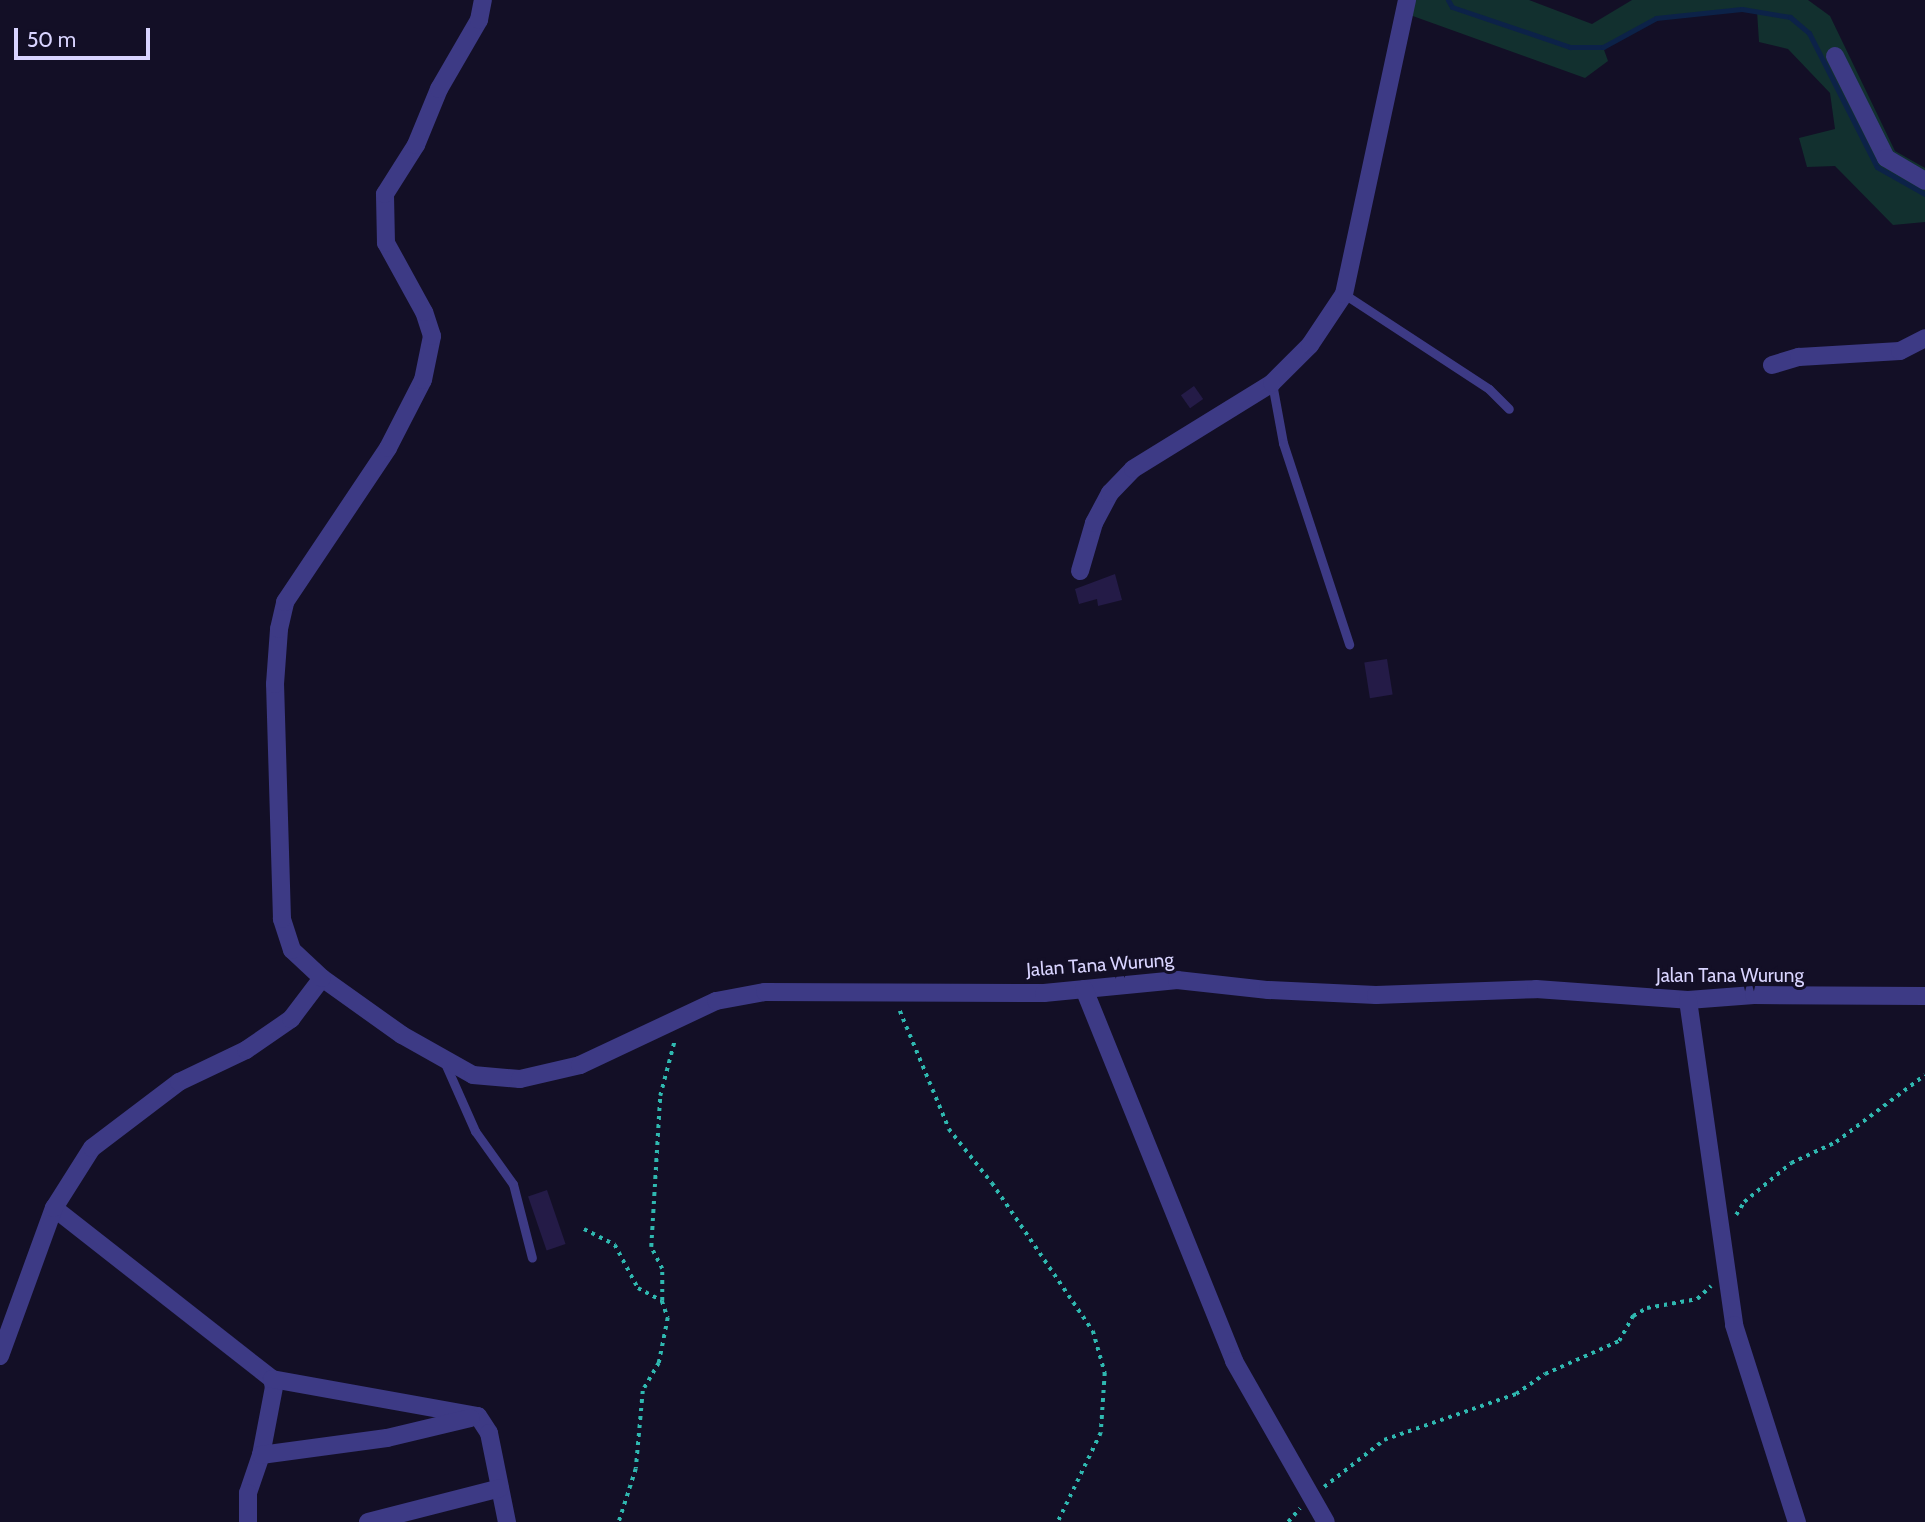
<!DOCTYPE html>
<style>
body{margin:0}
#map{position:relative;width:1925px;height:1522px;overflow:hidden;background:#130f26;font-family:Cabin,sans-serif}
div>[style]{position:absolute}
.green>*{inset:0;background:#12302f}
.stream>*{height:5px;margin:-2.5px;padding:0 2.5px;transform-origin:2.5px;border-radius:2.5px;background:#0c2248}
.building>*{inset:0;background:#241b47;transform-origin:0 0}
.path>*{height:3.5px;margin-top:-1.75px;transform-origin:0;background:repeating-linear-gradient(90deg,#2fb8b0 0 3.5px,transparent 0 8.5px)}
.lane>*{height:9px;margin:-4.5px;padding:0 4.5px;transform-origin:4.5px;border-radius:4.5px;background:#3d3a85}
.street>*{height:18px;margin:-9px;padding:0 9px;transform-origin:9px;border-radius:9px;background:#3d3a85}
span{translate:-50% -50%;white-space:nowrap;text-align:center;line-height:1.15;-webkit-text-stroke:6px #130f26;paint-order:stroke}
.street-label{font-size:19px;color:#d9d4ff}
.scale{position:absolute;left:14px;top:28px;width:136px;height:32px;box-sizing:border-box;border:4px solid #d9d4ff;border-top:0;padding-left:9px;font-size:21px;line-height:24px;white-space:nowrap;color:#d9d4ff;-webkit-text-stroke:5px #130f26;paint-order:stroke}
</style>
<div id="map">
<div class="green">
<div style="clip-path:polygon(1415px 0,1529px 0,1592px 24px,1632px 0,1808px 0,1830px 16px,1895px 151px,1925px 168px,1925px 222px,1893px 225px,1835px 166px,1807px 167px,1799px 138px,1835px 129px,1830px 93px,1788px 49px,1759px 42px,1757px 11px,1742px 9px,1656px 18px,1603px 47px,1608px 61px,1585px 78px,1410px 15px)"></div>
</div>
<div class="stream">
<div style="left:1448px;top:0;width:8px;rotate:60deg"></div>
<div style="left:1452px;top:7px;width:125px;rotate:18.7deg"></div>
<div style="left:1570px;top:47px;width:33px"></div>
<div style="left:1603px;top:47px;width:60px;rotate:-28.7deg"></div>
<div style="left:1656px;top:18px;width:86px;rotate:-6deg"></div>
<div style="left:1742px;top:9px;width:49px;rotate:9.5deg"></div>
<div style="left:1790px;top:17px;width:25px;rotate:40deg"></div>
<div style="left:1809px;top:33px;width:150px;rotate:63.1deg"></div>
<div style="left:1877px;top:167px;width:55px;rotate:29.4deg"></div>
</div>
<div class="building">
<div style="left:1194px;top:386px;width:16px;height:16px;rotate:55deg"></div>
<div style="clip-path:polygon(1115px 574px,1122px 600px,1098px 606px,1097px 599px,1079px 604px,1075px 589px)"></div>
<div style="left:1387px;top:659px;width:36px;height:23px;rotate:81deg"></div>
<div style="left:547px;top:1190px;width:57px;height:20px;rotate:71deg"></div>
</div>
<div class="path">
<div style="left:900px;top:1011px;width:128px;rotate:67.4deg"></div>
<div style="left:949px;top:1129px;width:69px;rotate:51.5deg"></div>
<div style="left:992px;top:1183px;width:179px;rotate:55.7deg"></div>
<div style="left:1093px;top:1331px;width:44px;rotate:74.1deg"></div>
<div style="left:1105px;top:1373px;width:60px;rotate:93.8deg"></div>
<div style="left:1101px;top:1433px;width:99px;rotate:115.8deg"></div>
<div style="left:1736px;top:1215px;width:15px;rotate:-58deg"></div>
<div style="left:1744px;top:1202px;width:61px;rotate:-39.7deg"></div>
<div style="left:1791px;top:1163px;width:50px;rotate:-25deg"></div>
<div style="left:1836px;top:1142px;width:111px;rotate:-37deg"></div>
<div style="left:584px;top:1229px;width:35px;rotate:27deg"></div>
<div style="left:615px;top:1245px;width:49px;rotate:61.9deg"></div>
<div style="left:638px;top:1288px;width:27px;rotate:28deg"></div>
<div style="left:662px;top:1301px;width:18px;rotate:71deg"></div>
<div style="left:668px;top:1318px;width:46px;rotate:101.3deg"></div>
<div style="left:659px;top:1363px;width:32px;rotate:120deg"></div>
<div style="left:643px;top:1391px;width:78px;rotate:95.1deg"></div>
<div style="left:636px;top:1469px;width:56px;rotate:107.8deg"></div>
<div style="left:662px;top:1301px;width:32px;rotate:-90deg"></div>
<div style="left:662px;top:1269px;width:25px;rotate:-117deg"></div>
<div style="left:651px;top:1247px;width:151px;rotate:-86.6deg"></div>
<div style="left:660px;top:1096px;width:59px;rotate:-75.3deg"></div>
<div style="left:1324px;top:1487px;width:76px;rotate:-38.1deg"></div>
<div style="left:1384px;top:1440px;width:140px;rotate:-19.2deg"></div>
<div style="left:1516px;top:1394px;width:35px;rotate:-35deg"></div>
<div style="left:1545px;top:1374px;width:81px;rotate:-24deg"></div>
<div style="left:1619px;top:1341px;width:29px;rotate:-61deg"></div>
<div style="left:1633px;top:1316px;width:16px;rotate:-30deg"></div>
<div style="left:1647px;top:1308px;width:51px;rotate:-10.2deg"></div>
<div style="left:1697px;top:1299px;width:19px;rotate:-43deg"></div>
<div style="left:1288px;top:1522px;width:18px;rotate:-49deg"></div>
</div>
<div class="lane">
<div style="left:1344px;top:294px;width:173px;rotate:33.2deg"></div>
<div style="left:1489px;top:389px;width:28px;rotate:45deg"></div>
<div style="left:1272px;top:383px;width:61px;rotate:79.6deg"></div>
<div style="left:1283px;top:443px;width:212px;rotate:71.8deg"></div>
<div style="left:444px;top:1061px;width:77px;rotate:66.1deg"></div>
<div style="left:475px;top:1131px;width:65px;rotate:54.4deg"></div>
<div style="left:513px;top:1184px;width:76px;rotate:75.6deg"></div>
</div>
<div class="street">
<div style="left:1835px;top:56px;width:114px;rotate:63.4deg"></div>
<div style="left:1886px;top:158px;width:45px;rotate:30.5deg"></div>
<div style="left:1772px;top:365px;width:28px;rotate:-17deg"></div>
<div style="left:1799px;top:357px;width:101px;rotate:-3.4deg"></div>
<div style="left:1900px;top:351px;width:28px;rotate:-27deg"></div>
<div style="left:1080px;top:571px;width:50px;rotate:-73.7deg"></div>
<div style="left:1094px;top:523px;width:34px;rotate:-62deg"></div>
<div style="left:1110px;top:493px;width:33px;rotate:-46deg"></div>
<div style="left:1133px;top:469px;width:163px;rotate:-31.7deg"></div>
<div style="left:1272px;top:383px;width:54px;rotate:-45deg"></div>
<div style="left:1310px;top:345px;width:61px;rotate:-56.3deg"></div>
<div style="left:1344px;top:294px;width:301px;rotate:-77.9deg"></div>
<div style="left:322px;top:978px;width:98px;rotate:35.5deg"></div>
<div style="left:402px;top:1035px;width:81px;rotate:29.4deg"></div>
<div style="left:473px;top:1075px;width:47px;rotate:4.9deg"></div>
<div style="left:520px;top:1079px;width:62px;rotate:-13.1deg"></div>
<div style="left:580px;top:1065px;width:150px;rotate:-25.2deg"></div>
<div style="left:716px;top:1001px;width:50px;rotate:-10.4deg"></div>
<div style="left:765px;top:992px;width:279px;rotate:0.2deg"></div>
<div style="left:1044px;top:993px;width:134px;rotate:-5.6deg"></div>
<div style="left:1177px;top:980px;width:92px;rotate:6.3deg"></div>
<div style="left:1268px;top:990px;width:108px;rotate:2.7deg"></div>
<div style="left:1376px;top:995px;width:160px;rotate:-2.1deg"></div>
<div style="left:1536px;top:989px;width:152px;rotate:4.1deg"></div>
<div style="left:1688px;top:1000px;width:66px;rotate:-4.3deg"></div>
<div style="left:1754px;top:995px;width:171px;rotate:0.3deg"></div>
<div style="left:1084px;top:989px;width:401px;rotate:68deg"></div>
<div style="left:1234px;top:1361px;width:185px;rotate:60.3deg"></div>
<div style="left:1688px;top:1000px;width:328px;rotate:81.9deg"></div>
<div style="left:1734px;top:1325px;width:207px;rotate:72.3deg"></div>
<div style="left:54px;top:1208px;width:277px;rotate:38.1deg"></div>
<div style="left:272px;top:1379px;width:8px;rotate:76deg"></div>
<div style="left:274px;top:1387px;width:69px;rotate:100.8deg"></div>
<div style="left:261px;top:1455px;width:40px;rotate:108.9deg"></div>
<div style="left:248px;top:1493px;width:29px;rotate:90deg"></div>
<div style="left:0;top:1356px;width:158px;rotate:-70deg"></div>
<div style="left:54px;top:1208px;width:71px;rotate:-57.7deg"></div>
<div style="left:92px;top:1148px;width:109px;rotate:-37.2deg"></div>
<div style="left:179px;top:1082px;width:74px;rotate:-25.5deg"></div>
<div style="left:246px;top:1050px;width:55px;rotate:-34.6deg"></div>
<div style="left:291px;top:1019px;width:51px;rotate:-52.9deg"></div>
<div style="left:322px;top:978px;width:41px;rotate:-137deg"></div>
<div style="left:292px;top:950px;width:33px;rotate:-108deg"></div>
<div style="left:282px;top:919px;width:235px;rotate:-91.7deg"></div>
<div style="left:275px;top:684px;width:55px;rotate:-85.8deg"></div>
<div style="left:279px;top:629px;width:28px;rotate:-77deg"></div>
<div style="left:285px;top:602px;width:185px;rotate:-56.2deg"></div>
<div style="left:388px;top:448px;width:76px;rotate:-62.8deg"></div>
<div style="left:423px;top:380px;width:45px;rotate:-78.4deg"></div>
<div style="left:432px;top:336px;width:25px;rotate:-108deg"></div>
<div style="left:424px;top:312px;width:79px;rotate:-118.8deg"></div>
<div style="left:386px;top:243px;width:49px;rotate:-91.2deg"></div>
<div style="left:385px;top:194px;width:58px;rotate:-57.7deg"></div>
<div style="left:416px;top:145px;width:61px;rotate:-67.7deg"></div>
<div style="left:439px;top:89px;width:80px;rotate:-59.9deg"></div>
<div style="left:479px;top:20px;width:20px;rotate:-79deg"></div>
<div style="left:272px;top:1379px;width:209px;rotate:10.2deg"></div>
<div style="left:478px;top:1416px;width:20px;rotate:57deg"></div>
<div style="left:489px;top:1433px;width:91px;rotate:78.6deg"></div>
<div style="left:261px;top:1455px;width:127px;rotate:-7.7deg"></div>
<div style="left:387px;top:1438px;width:86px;rotate:-13.4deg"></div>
<div style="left:368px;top:1522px;width:136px;rotate:-14.4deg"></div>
</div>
<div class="street-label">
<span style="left:1100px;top:965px;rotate:-4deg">Jalan Tana Wurung</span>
<span style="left:1730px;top:976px">Jalan Tana Wurung</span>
</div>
<div class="scale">50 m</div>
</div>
